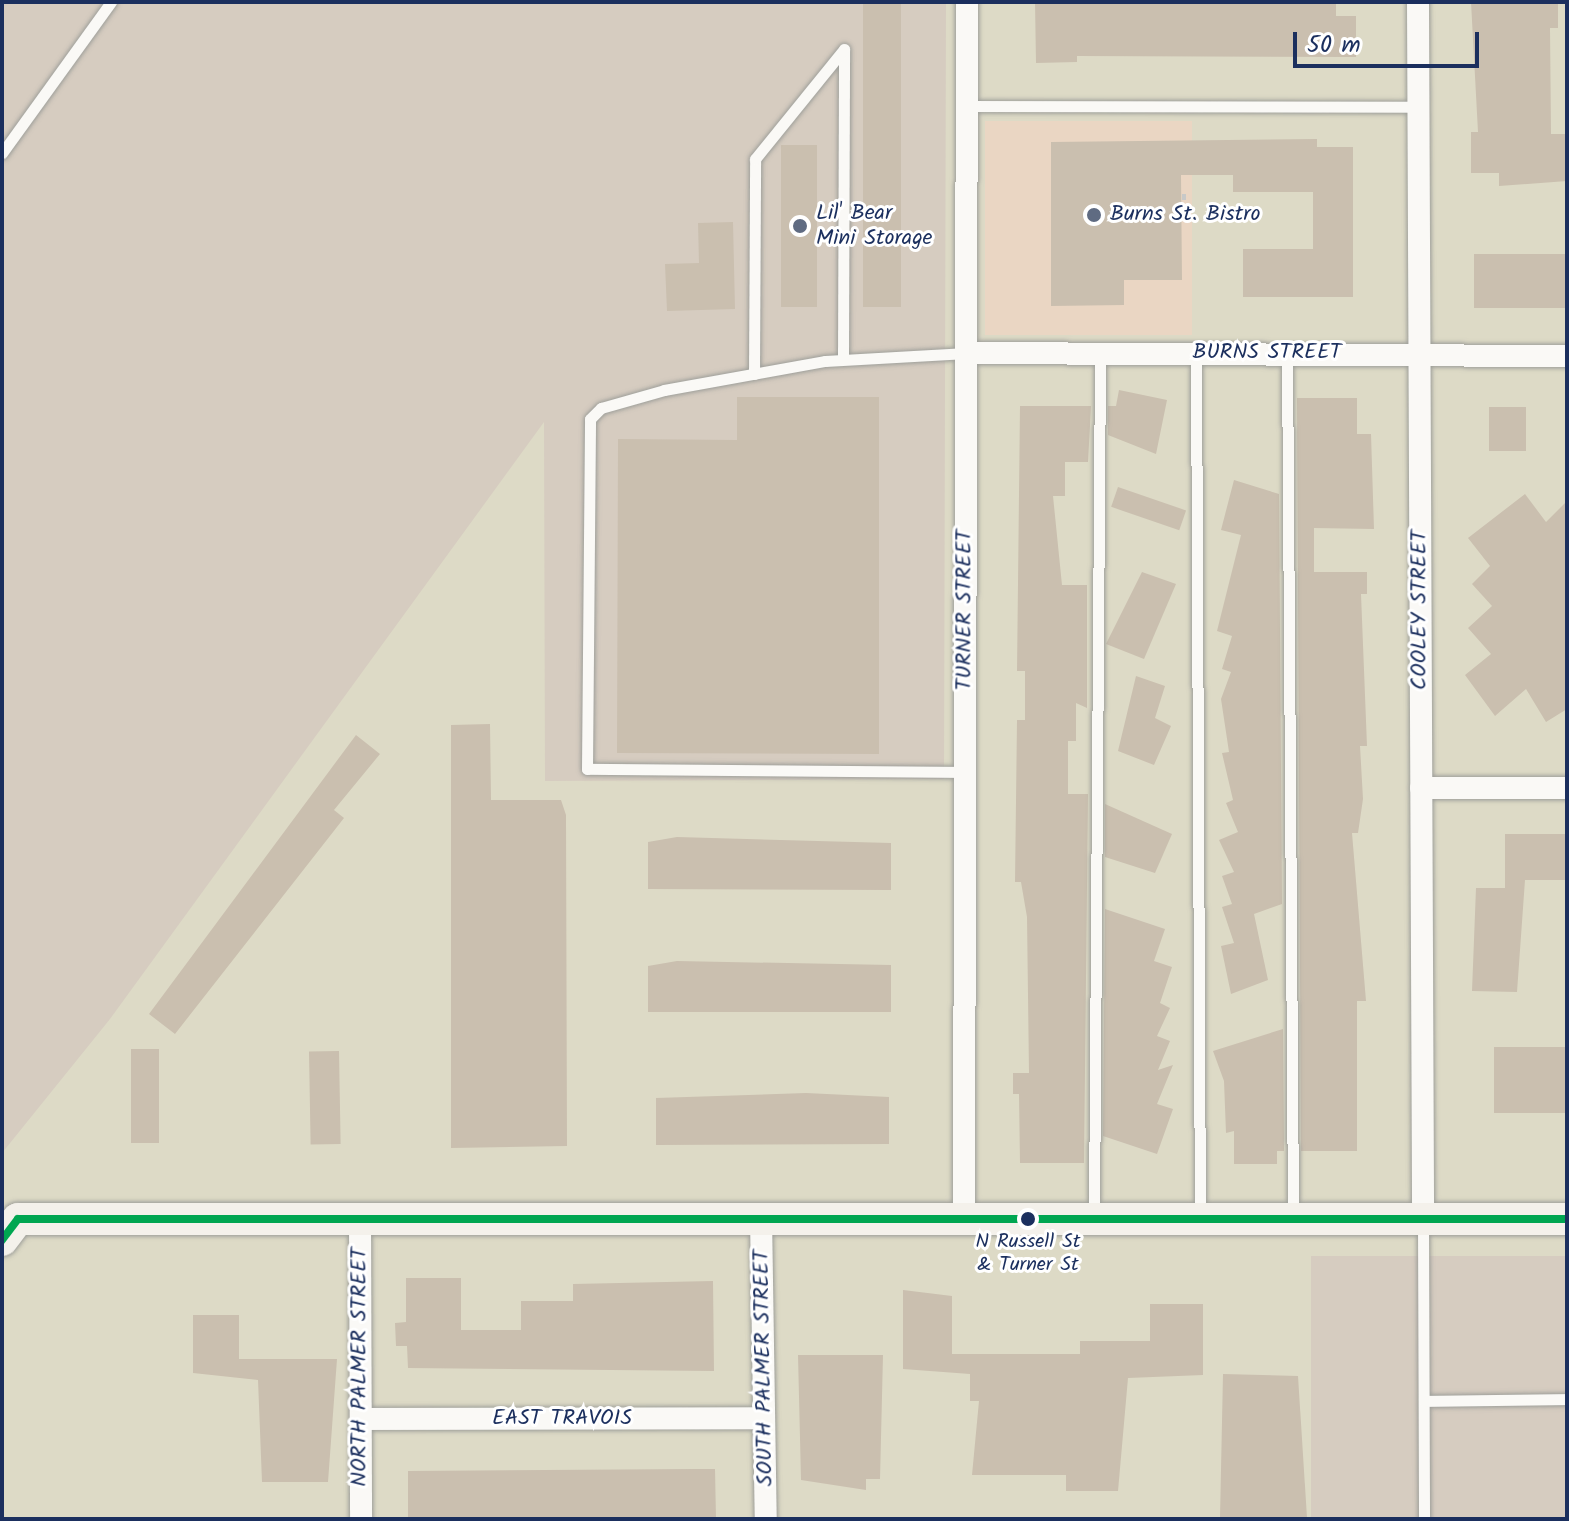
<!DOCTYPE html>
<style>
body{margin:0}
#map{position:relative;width:1569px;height:1521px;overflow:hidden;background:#dddac6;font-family:Kalam,sans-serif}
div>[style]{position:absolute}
.built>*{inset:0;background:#ead6c3;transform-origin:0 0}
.industrial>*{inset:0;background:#d6ccc0;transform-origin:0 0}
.building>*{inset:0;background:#cabfaf;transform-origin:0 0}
.path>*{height:4px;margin-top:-2px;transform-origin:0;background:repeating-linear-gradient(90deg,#c8c9c8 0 6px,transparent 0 12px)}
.roads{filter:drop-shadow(0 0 2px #9e9f9a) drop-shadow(0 0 2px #9e9f9a)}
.lane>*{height:11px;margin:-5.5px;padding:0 5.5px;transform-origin:5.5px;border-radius:5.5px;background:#faf9f6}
.street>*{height:22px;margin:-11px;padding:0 11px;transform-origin:11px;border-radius:11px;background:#faf9f6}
.secondary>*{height:32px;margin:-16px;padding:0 16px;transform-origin:16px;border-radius:16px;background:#f4f1eb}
.bus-1>*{height:8px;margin:-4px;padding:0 4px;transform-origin:4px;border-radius:4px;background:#00a651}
.dots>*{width:22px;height:22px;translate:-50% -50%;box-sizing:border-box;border:4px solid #fff;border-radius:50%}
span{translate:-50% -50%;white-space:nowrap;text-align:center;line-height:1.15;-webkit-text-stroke:6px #fff;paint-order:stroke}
.bus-label{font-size:20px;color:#1b2f5e}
.poi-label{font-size:22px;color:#1b2f5e}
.left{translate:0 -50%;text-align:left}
.street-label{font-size:22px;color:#1b2f5e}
.frame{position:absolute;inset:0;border:4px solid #1b2f5e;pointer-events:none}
.scale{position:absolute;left:1293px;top:32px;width:186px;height:36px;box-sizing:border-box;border:4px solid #1b2f5e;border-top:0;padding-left:10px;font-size:24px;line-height:28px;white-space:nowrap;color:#1b2f5e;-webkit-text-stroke:6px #fff;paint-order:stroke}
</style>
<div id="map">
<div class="built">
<div style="left:1192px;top:121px;width:214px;height:207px;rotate:90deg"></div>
</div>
<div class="industrial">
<div style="clip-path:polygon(2px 2px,946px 2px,944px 779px,545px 781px,544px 422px,110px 1019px,2px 1153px)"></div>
<div style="left:1311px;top:1256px;width:256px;height:263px"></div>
</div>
<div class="building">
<div style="clip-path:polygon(1035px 2px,1336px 2px,1336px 16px,1356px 16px,1356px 57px,1077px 56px,1077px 62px,1036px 63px)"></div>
<div style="clip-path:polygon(1471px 2px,1558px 2px,1558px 28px,1550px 28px,1551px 134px,1567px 134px,1567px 181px,1499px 186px,1499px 173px,1471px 173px,1471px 132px,1478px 132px)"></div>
<div style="left:863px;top:4px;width:38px;height:303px"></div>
<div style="clip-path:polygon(1317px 139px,1317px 147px,1353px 147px,1353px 297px,1243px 297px,1243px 249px,1313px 249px,1313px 192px,1233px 192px,1233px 175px,1181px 175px,1182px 280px,1124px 280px,1124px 305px,1051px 306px,1051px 142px)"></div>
<div style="left:781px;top:145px;width:36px;height:162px"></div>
<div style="clip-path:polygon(733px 222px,735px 309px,667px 311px,665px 264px,699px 263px,698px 223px)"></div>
<div style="left:1567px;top:254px;width:54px;height:93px;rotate:90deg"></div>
<div style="clip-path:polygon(1119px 390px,1167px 400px,1156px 454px,1108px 435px,1108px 406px,1116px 406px)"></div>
<div style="clip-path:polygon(737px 397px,879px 397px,879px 754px,617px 753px,618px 439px,737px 440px)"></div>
<div style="clip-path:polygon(1297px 398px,1357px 398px,1357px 434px,1371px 434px,1374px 529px,1314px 528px,1314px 572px,1367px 572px,1367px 594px,1361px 594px,1367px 746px,1360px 746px,1363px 799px,1358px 833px,1352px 833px,1366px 1001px,1357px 1001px,1357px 1151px,1301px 1151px)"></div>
<div style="clip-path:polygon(1020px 406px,1091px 406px,1088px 462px,1065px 462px,1065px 496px,1053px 496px,1062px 585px,1087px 585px,1087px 708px,1076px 703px,1076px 741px,1068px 741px,1068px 794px,1088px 794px,1084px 1163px,1020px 1163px,1019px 1094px,1013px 1094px,1013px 1073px,1029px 1073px,1027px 917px,1021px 882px,1015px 882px,1017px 720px,1025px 720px,1025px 671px,1017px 671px)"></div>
<div style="left:1489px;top:407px;width:37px;height:44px"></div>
<div style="clip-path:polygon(1234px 480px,1279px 494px,1282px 904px,1254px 914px,1268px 980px,1231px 994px,1221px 946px,1234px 943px,1222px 907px,1232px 904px,1222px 876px,1234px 872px,1219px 840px,1238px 832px,1226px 803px,1233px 800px,1222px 753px,1229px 752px,1221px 699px,1231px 672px,1222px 669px,1232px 636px,1217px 631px,1241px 535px,1221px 530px)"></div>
<div style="left:1118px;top:487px;width:72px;height:21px;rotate:19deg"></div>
<div style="clip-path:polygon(1525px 494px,1546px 522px,1567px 501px,1567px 709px,1546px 722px,1526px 689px,1495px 716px,1465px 675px,1491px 654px,1468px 628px,1492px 606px,1472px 584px,1490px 566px,1468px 538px)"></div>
<div style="clip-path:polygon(1142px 572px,1176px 584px,1144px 659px,1106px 644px)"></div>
<div style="clip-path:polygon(1136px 676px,1165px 686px,1155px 718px,1171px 726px,1154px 765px,1118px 751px)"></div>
<div style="clip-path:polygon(490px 724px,491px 800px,561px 800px,566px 815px,567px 1146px,451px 1148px,451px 725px)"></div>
<div style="clip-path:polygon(356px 735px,380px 754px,334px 810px,344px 818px,175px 1034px,149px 1014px)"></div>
<div style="clip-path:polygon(1105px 804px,1172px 834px,1155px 873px,1105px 857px)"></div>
<div style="clip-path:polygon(1505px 834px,1567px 834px,1567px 880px,1525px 880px,1517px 992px,1472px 991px,1476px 888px,1505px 888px)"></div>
<div style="clip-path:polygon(677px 837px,891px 843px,891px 890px,648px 889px,648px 842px)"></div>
<div style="clip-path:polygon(1105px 909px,1165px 929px,1154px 961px,1172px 967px,1160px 1003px,1170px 1008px,1157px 1036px,1170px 1041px,1158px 1070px,1173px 1065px,1157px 1104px,1173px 1109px,1157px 1154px,1103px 1136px)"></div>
<div style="clip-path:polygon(677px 961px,891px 965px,891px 1012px,648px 1012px,648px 966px)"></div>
<div style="clip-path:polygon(1283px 1029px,1284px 1151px,1277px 1151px,1277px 1164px,1234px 1164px,1234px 1131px,1226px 1133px,1224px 1081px,1213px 1051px)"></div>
<div style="left:1494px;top:1047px;width:73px;height:66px"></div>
<div style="left:131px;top:1049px;width:28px;height:94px"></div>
<div style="left:339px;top:1051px;width:93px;height:30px;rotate:89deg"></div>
<div style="clip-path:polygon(806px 1093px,889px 1097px,889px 1144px,656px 1145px,656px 1098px)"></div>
<div style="clip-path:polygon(406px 1278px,461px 1278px,461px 1330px,521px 1330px,521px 1301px,573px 1301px,573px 1284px,713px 1281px,714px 1371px,408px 1368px,407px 1346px,396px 1346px,395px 1323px,406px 1322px)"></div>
<div style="clip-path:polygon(903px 1290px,952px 1296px,952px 1354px,1080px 1354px,1080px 1341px,1150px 1341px,1150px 1304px,1203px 1304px,1203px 1375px,1128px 1378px,1118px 1491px,1066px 1491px,1066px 1475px,972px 1475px,979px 1401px,970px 1401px,970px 1374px,903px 1369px)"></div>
<div style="clip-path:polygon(193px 1315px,239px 1315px,239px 1359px,337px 1359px,328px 1482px,262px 1482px,258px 1380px,193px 1373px)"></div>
<div style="clip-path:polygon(798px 1355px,883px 1355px,880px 1479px,866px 1479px,866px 1490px,801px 1480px)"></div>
<div style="clip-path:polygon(1223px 1374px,1298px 1376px,1307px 1518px,1220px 1518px)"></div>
<div style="clip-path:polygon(695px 1469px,715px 1469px,716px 1519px,408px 1519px,408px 1471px)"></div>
</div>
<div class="path">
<div style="left:1184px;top:194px;width:6px;rotate:90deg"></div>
</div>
<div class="roads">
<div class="lane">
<div style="left:967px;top:106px;width:450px;rotate:0.1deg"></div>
<div style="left:2px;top:153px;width:186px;rotate:-54.2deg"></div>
<div style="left:1196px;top:353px;width:865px;rotate:89.74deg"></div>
<div style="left:1287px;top:353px;width:865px;rotate:89.6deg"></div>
<div style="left:843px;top:358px;width:309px;rotate:-89.8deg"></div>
<div style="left:754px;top:374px;width:215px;rotate:-89.7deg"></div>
<div style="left:755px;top:159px;width:141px;rotate:-51deg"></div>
<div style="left:964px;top:772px;width:377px;rotate:-179.5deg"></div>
<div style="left:587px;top:769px;width:350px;rotate:-89.5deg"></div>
<div style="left:590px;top:419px;width:16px;rotate:-45deg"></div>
<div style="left:601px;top:408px;width:66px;rotate:-15.9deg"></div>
<div style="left:664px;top:390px;width:164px;rotate:-10.2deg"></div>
<div style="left:825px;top:361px;width:142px;rotate:-3.2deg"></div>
<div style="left:1094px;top:1215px;width:861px;rotate:-89.6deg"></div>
<div style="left:1423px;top:1223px;width:296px;rotate:89.8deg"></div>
<div style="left:1424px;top:1401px;width:143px;rotate:-0.8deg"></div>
</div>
<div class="street">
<div style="left:1418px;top:2px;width:1217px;rotate:89.76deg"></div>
<div style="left:967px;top:353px;width:600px;rotate:0.29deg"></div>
<div style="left:1421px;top:788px;width:146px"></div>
<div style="left:360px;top:1214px;width:305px;rotate:89.8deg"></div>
<div style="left:761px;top:1217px;width:302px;rotate:89.1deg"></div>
<div style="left:964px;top:1217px;width:1215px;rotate:-89.86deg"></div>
<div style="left:361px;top:1419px;width:403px;rotate:-0.1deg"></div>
</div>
<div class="secondary">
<div style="left:2px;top:1240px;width:26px;rotate:-53deg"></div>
<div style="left:18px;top:1219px;width:1549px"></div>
</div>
</div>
<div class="bus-1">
<div style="left:2px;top:1240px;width:26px;rotate:-53deg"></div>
<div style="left:18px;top:1219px;width:1549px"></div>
</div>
<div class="dots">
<div style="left:1094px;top:215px;background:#5f6b82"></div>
<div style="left:800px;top:226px;background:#5f6b82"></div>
<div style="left:1028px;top:1219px;background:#1b2f5e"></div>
</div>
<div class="bus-label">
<span style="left:1028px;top:1254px">N Russell St<br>&amp; Turner St</span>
</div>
<div class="poi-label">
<span class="left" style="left:816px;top:226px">Lil' Bear<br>Mini Storage</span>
<span class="left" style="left:1110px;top:215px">Burns St. Bistro</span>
</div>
<div class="street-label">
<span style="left:1267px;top:353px">BURNS STREET</span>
<span style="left:965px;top:610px;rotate:-90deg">TURNER STREET</span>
<span style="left:1420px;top:610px;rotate:-90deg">COOLEY STREET</span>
<span style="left:360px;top:1367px;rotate:-90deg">NORTH PALMER STREET</span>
<span style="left:764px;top:1368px;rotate:-91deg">SOUTH PALMER STREET</span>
<span style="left:562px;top:1419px">EAST TRAVOIS</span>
</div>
<div class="frame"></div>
<div class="scale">50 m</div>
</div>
